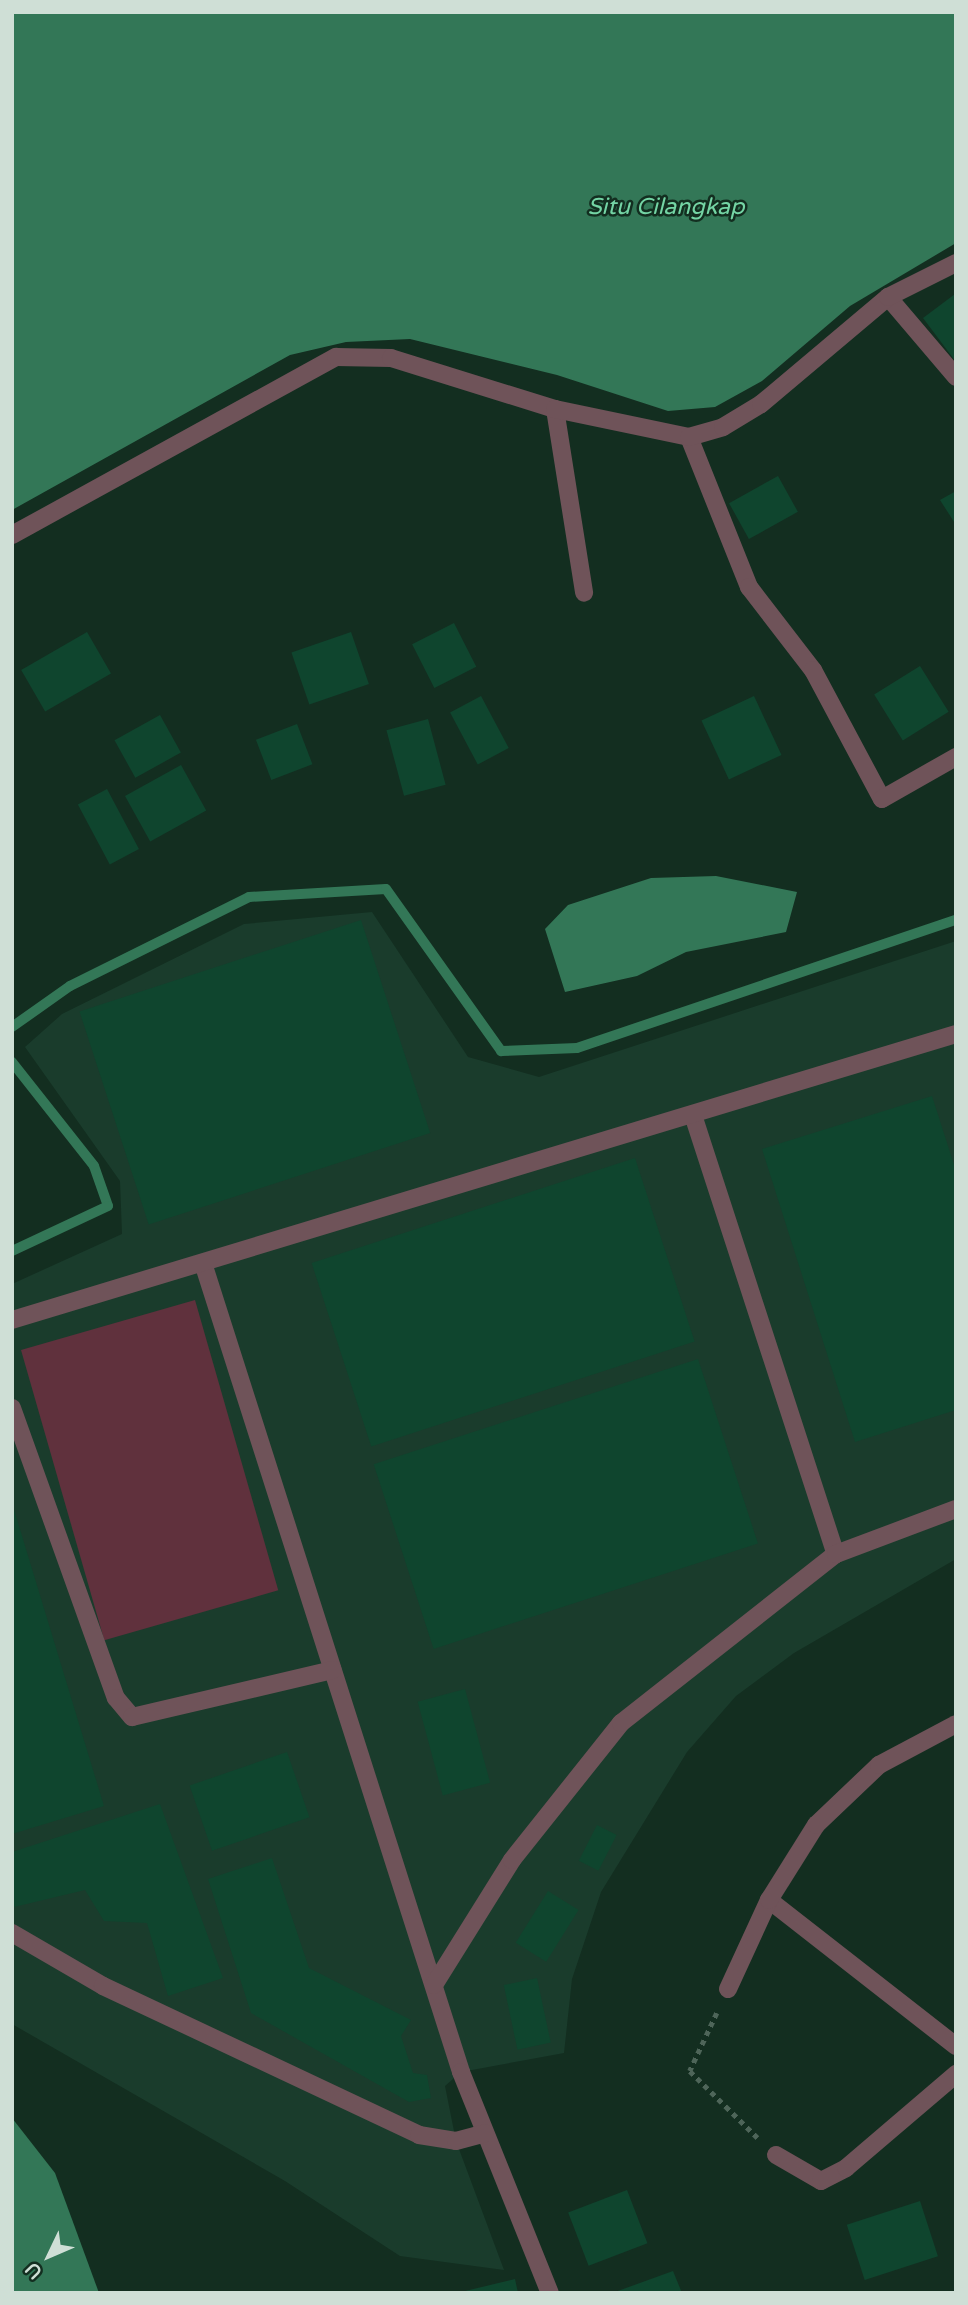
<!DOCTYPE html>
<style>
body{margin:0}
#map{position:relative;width:968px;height:2305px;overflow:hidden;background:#132e20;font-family:"Varela Round",sans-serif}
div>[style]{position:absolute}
.built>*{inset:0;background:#1a3c2c}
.green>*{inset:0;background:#60313d;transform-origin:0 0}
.water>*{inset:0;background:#337757}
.stream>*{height:10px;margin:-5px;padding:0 5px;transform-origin:5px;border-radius:5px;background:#337757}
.building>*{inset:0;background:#0f452e;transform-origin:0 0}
.path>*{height:4.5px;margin-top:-2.25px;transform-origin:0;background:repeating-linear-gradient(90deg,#4e6559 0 5px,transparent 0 10px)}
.minor>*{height:18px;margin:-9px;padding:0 9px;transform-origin:9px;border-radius:9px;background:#6f5359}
span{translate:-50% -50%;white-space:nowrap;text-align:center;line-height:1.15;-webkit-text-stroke:5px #132e20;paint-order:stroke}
.water-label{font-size:23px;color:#74d5a5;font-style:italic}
.frame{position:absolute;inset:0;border:14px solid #cfdfd6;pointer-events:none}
.north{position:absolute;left:14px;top:2221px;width:70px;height:70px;-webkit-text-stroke:5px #132e20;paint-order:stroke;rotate:226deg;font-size:19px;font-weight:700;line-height:28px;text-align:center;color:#cfdfd6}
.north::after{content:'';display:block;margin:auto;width:24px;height:32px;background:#cfdfd6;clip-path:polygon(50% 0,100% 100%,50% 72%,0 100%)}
</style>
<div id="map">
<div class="built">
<div style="clip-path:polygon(372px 912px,468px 1057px,539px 1077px,956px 941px,956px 1559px,794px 1653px,736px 1696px,687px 1752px,601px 1892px,572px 1979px,564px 2053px,461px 2072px,445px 2086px,456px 2141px,504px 2270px,400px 2256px,285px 2181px,12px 2024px,12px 1284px,122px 1234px,120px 1181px,25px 1047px,62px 1014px,244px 924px)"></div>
</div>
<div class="green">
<div style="left:195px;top:1300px;width:302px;height:181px;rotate:74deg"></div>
</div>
<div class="water">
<div style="clip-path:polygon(12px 12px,956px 12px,956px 243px,850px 306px,762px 381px,715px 407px,668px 411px,557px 375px,410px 339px,346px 342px,290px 355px,12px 510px)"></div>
<div style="clip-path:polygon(716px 876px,797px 892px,786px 932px,686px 952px,637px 976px,565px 992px,545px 929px,568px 905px,651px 878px)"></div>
<div style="clip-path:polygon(12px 2118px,55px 2173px,99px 2293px,12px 2293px)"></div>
</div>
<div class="stream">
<div style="left:12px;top:1027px;width:71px;rotate:-35.3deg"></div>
<div style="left:70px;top:986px;width:200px;rotate:-26.4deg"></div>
<div style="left:249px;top:897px;width:137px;rotate:-3.3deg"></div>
<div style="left:386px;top:889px;width:199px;rotate:54.6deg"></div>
<div style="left:501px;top:1051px;width:76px;rotate:-2.3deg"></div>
<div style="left:577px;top:1048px;width:400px;rotate:-18.7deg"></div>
<div style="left:12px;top:1062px;width:132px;rotate:51.7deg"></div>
<div style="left:94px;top:1166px;width:42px;rotate:70.7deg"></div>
<div style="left:108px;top:1206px;width:106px;rotate:154.9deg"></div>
</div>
<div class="building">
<div style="clip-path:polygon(955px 294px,956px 296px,956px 362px,923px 318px)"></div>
<div style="left:778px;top:476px;width:41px;height:56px;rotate:61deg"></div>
<div style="clip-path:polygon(956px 491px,956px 525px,940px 500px)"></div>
<div style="left:454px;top:623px;width:49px;height:47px;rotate:63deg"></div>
<div style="left:87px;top:632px;width:48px;height:76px;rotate:60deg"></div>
<div style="left:351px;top:632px;width:55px;height:63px;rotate:71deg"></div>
<div style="left:920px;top:666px;width:54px;height:54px;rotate:58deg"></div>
<div style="left:481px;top:696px;width:59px;height:35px;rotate:62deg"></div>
<div style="left:754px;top:696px;width:65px;height:58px;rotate:65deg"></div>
<div style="left:160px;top:715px;width:43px;height:52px;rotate:61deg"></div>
<div style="left:428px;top:719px;width:68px;height:43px;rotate:75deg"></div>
<div style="left:297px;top:724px;width:43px;height:44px;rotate:69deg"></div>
<div style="left:181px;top:765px;width:52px;height:64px;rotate:61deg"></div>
<div style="left:107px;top:789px;width:68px;height:33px;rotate:62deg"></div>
<div style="left:361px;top:920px;width:224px;height:296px;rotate:72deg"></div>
<div style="clip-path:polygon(932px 1096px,956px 1171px,956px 1410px,855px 1442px,762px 1149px)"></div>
<div style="left:635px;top:1158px;width:193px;height:340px;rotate:72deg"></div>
<div style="left:698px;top:1359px;width:194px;height:341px;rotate:72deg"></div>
<div style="clip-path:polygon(12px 1503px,104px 1806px,12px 1834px)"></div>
<div style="left:465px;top:1689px;width:97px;height:49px;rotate:75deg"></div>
<div style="left:287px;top:1752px;width:69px;height:103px;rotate:71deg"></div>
<div style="clip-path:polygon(160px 1804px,223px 1978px,168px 1996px,147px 1923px,104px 1921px,85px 1890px,14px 1907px,12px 1903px,12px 1852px)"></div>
<div style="left:597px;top:1825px;width:22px;height:40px;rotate:27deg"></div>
<div style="clip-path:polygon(272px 1858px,309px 1968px,411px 2020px,401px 2036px,413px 2073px,427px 2075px,431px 2098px,409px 2102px,251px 2013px,208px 1879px)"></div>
<div style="left:548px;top:1891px;width:36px;height:61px;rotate:32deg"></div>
<div style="left:537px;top:1978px;width:66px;height:34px;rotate:78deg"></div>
<div style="left:627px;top:2190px;width:57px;height:63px;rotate:69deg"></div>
<div style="left:920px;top:2201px;width:58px;height:77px;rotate:72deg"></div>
<div style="clip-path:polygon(673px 2271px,682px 2293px,615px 2293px,615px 2292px)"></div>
<div style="clip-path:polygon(515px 2279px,518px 2293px,461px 2293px,461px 2292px)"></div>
</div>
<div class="path">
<div style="left:717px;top:2013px;width:64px;rotate:115deg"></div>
<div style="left:690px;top:2071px;width:95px;rotate:44.6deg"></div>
</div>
<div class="minor">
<div style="left:888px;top:297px;width:105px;rotate:49.6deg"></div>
<div style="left:555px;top:409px;width:186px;rotate:81deg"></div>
<div style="left:689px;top:437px;width:162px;rotate:68.2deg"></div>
<div style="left:749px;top:587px;width:105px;rotate:52.4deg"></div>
<div style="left:813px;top:670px;width:146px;rotate:61.9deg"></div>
<div style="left:882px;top:799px;width:85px;rotate:-29.6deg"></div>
<div style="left:12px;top:535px;width:370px;rotate:-28.8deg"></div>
<div style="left:336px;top:357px;width:55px;rotate:1deg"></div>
<div style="left:391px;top:358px;width:172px;rotate:17.3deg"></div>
<div style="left:555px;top:409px;width:137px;rotate:11.8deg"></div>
<div style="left:689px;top:437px;width:35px;rotate:-16deg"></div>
<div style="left:723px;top:427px;width:44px;rotate:-31.2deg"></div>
<div style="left:761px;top:404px;width:166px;rotate:-40.1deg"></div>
<div style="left:888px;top:297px;width:76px;rotate:-26.6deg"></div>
<div style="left:693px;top:1115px;width:462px;rotate:72deg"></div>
<div style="left:203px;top:1263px;width:849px;rotate:72.31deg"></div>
<div style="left:461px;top:2072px;width:238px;rotate:68.1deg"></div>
<div style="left:12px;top:1320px;width:986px;rotate:-16.86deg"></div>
<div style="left:12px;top:1408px;width:308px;rotate:70.3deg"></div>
<div style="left:116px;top:1698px;width:25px;rotate:50deg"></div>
<div style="left:132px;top:1717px;width:206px;rotate:-13.2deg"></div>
<div style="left:769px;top:1900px;width:237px;rotate:38deg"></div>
<div style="left:12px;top:1933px;width:105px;rotate:30.2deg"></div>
<div style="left:103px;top:1986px;width:349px;rotate:25.2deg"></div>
<div style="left:419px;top:2135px;width:37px;rotate:9deg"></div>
<div style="left:456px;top:2141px;width:30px;rotate:-15deg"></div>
<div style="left:434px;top:1985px;width:147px;rotate:-58deg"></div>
<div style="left:512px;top:1860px;width:175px;rotate:-51.5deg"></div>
<div style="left:621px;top:1723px;width:273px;rotate:-38.2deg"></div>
<div style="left:836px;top:1554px;width:128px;rotate:-20.6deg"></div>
<div style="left:728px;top:1989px;width:98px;rotate:-65.3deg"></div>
<div style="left:769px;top:1900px;width:89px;rotate:-57.9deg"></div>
<div style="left:816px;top:1825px;width:87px;rotate:-43.6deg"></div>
<div style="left:879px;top:1765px;width:87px;rotate:-28deg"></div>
<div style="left:776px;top:2155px;width:52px;rotate:30deg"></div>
<div style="left:821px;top:2181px;width:28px;rotate:-27deg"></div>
<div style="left:846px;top:2168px;width:145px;rotate:-40.5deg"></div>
</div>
<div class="water-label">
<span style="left:666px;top:207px">Situ Cilangkap</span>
</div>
<div class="frame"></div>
<div class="north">U</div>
</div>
